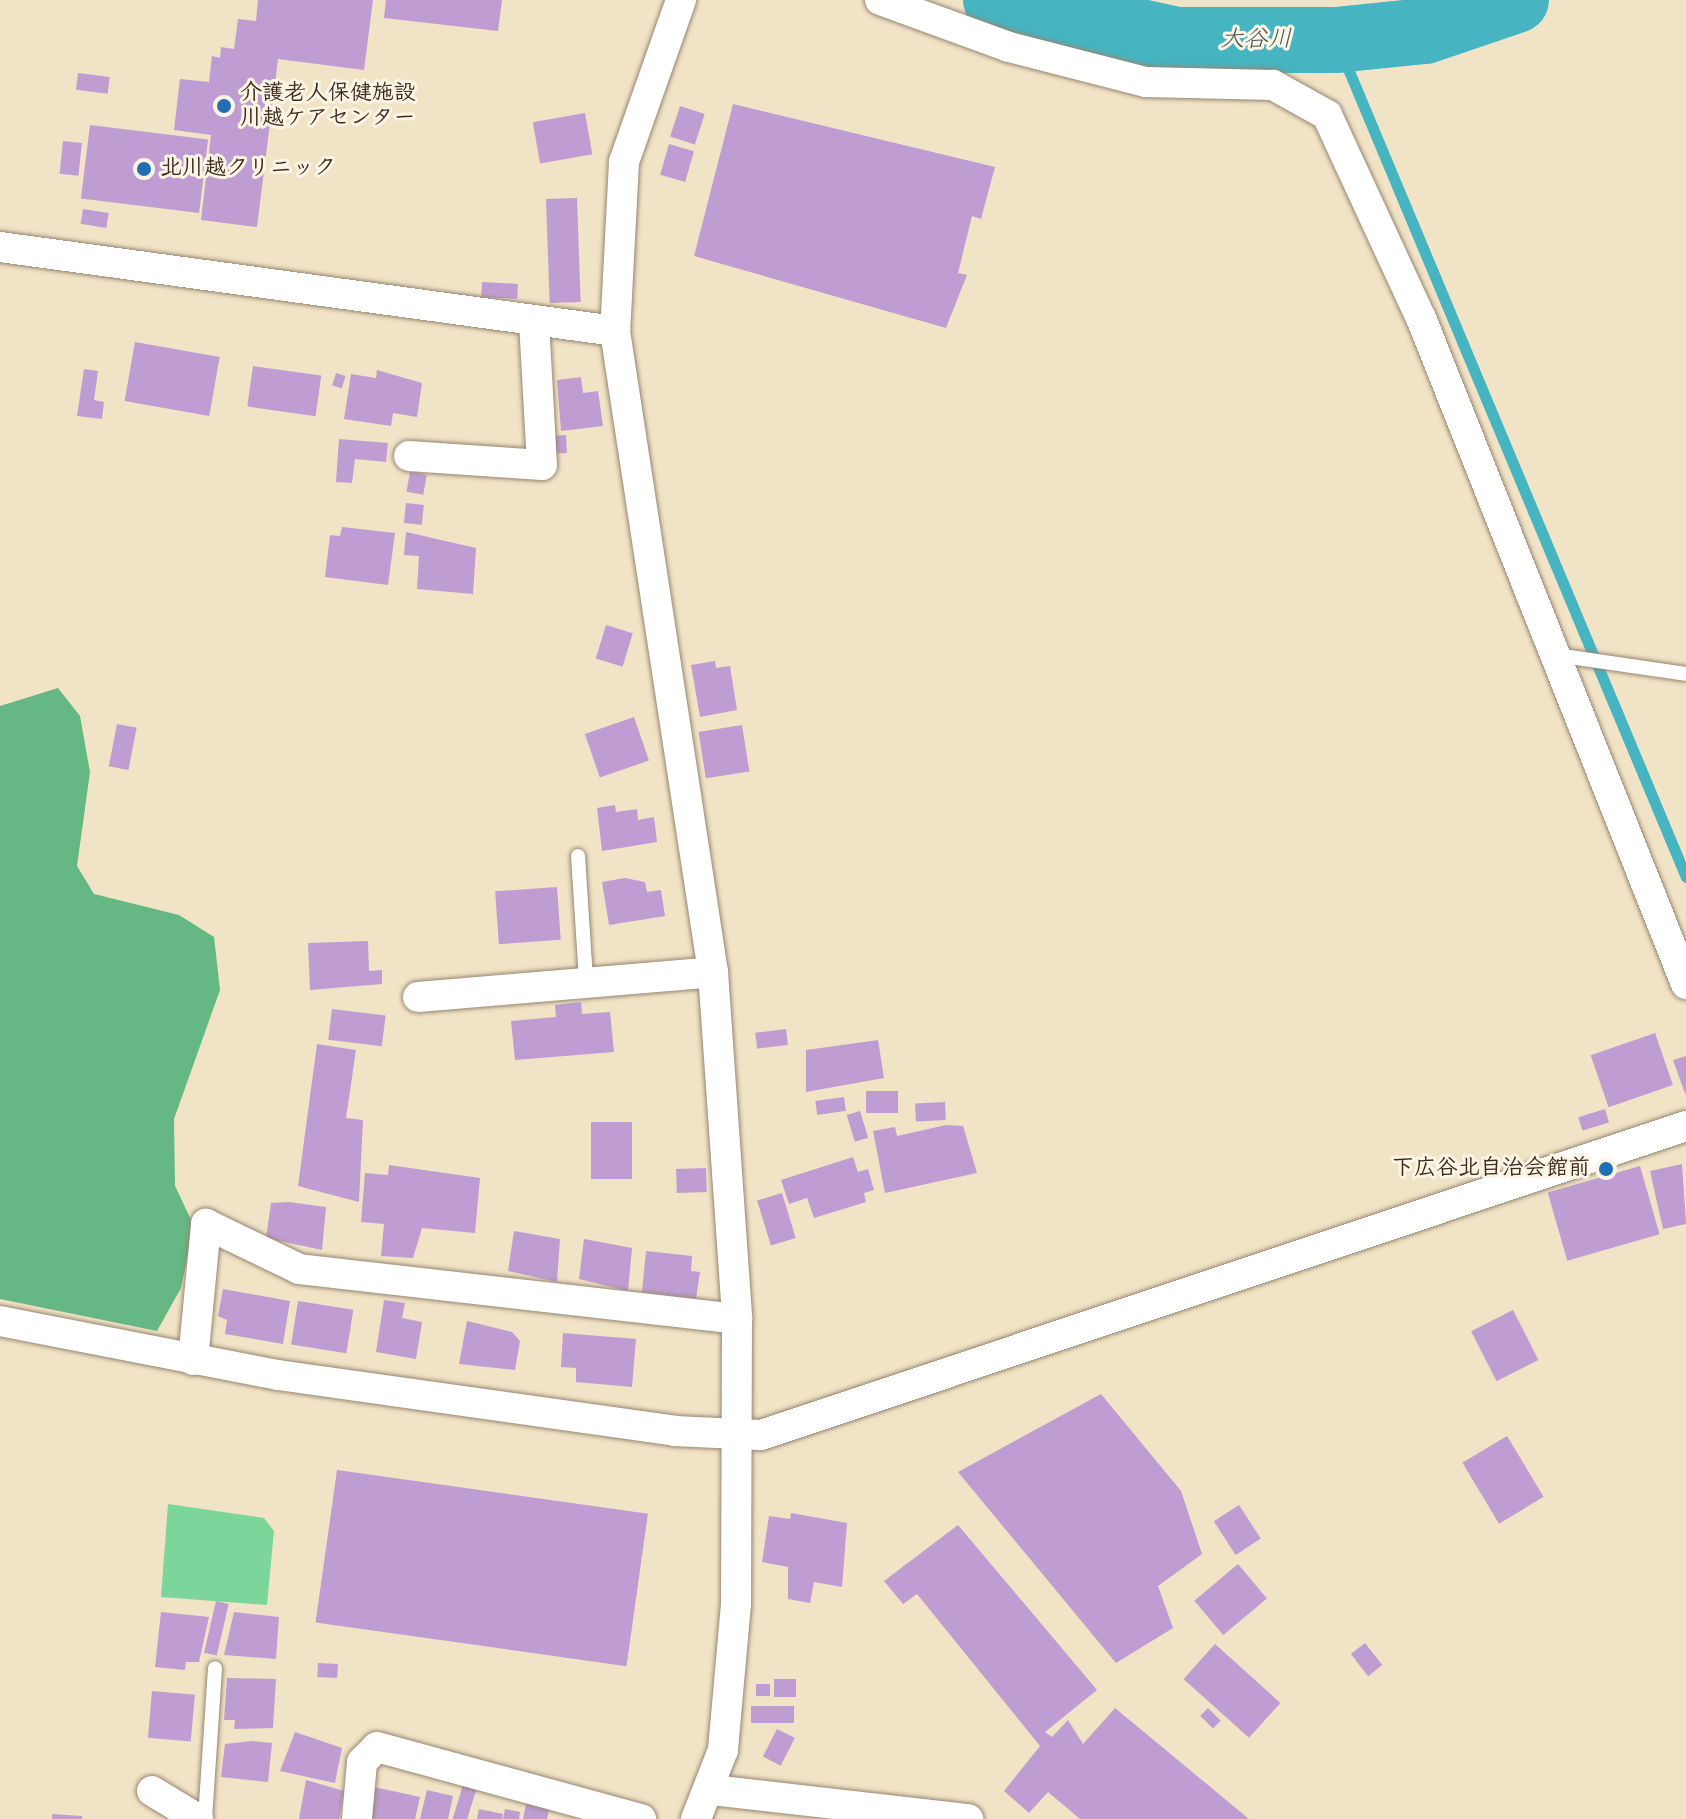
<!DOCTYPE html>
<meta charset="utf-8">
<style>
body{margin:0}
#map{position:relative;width:1686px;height:1819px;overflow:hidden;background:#f1e3c5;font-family:Kalam,"Klee One",sans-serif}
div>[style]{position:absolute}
.green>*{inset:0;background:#7cd69c}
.forest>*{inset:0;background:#65b784}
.stream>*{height:11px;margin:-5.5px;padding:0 5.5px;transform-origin:5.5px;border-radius:5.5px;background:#46b4c1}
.river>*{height:66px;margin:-33px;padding:0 33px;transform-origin:33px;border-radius:33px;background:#46b4c1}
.building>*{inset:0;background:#bf9dd2;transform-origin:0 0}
.roads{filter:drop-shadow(0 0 2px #968672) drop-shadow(0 0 2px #968672)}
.lane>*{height:14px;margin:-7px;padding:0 7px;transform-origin:7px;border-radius:7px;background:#fff}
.street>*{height:30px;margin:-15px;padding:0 15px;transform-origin:15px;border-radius:15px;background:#fff}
.dots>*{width:22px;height:22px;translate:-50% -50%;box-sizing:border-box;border:4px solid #fcf5e5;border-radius:50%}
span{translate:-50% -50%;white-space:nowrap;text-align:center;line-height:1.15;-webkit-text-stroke:6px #fcf5e5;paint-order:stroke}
.poi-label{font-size:22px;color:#3b2a1e;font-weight:700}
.left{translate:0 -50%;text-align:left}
.right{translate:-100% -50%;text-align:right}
.water-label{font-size:24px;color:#3f5a57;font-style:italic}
</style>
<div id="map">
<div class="green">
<div style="clip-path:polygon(168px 1504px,264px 1518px,274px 1531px,267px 1605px,161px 1597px)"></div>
</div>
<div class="forest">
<div style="clip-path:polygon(58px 688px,80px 716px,90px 772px,77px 866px,94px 894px,179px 915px,214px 937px,220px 990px,174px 1119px,175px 1186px,194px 1226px,181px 1288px,157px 1331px,0 1299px,0 706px)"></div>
</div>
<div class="stream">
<div style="left:1336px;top:40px;width:907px;rotate:67.31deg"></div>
</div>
<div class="river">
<div style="left:996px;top:0;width:185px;rotate:12.5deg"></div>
<div style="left:1177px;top:40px;width:159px"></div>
<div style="left:1336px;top:40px;width:89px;rotate:-5.8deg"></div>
<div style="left:1425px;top:31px;width:96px;rotate:-18.8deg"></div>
</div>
<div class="building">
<div style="clip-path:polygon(258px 0,373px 0,364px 70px,278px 59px,257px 227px,201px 220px,211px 135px,174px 130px,180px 79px,209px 82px,212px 56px,220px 58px,221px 47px,234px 49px,238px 19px,256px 21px)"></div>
<div style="clip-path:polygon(386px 0,502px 0,498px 31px,384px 18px)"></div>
<div style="left:78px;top:73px;width:32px;height:17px;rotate:7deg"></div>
<div style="clip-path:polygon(733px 104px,995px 167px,981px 219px,972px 216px,958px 273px,967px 275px,946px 328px,694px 256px)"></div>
<div style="left:680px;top:106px;width:26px;height:32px;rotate:18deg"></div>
<div style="left:585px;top:113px;width:42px;height:53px;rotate:80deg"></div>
<div style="left:90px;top:125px;width:119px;height:74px;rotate:7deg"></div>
<div style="left:63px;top:141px;width:19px;height:33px;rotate:6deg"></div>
<div style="left:669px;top:144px;width:26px;height:32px;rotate:16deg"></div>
<div style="left:577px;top:198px;width:104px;height:31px;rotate:88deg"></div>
<div style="left:83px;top:209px;width:26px;height:15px;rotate:9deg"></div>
<div style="left:482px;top:282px;width:36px;height:15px;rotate:3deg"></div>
<div style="left:135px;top:342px;width:86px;height:60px;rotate:10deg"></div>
<div style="left:253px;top:366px;width:69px;height:41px;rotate:8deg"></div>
<div style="clip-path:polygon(84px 369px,98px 371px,94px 400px,104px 402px,102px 419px,77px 416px)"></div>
<div style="clip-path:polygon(377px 370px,422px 383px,417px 417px,393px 413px,391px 426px,344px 419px,351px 374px,376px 378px)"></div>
<div style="left:336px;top:373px;width:10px;height:13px;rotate:17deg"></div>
<div style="clip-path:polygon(581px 377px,583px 393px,598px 391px,603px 426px,561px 431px,557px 380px)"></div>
<div style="left:566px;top:435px;width:18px;height:12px;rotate:87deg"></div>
<div style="clip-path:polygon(339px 439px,388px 443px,386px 462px,355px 459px,352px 483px,336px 482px)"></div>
<div style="left:410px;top:472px;width:17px;height:20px;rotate:10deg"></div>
<div style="left:406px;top:503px;width:18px;height:20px;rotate:6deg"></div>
<div style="clip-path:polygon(342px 527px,395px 533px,388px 585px,325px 577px,330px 535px,340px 536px)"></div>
<div style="clip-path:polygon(406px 532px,476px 548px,473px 594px,417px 589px,419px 556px,404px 555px)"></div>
<div style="left:606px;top:625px;width:28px;height:35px;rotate:17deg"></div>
<div style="clip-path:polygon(715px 661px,716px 668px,730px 666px,737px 710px,700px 717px,691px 665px)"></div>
<div style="left:634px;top:717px;width:46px;height:52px;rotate:71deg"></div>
<div style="left:117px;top:724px;width:20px;height:43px;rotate:11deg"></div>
<div style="left:742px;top:725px;width:47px;height:44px;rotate:81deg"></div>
<div style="clip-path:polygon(615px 805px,616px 812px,637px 809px,638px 820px,654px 817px,657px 842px,602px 851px,597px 808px)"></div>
<div style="clip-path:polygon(625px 878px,645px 882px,647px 892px,661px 890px,665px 916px,609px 925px,602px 882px)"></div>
<div style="left:557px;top:887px;width:53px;height:62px;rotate:86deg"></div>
<div style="clip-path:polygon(368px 941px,369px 971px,382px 970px,382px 984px,310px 990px,308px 943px)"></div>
<div style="clip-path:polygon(581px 1002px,582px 1014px,610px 1012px,614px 1052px,515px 1060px,511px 1021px,556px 1017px,555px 1005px)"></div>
<div style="left:332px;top:1009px;width:54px;height:31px;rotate:7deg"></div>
<div style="left:786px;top:1029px;width:16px;height:31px;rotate:83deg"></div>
<div style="left:1655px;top:1033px;width:55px;height:68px;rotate:71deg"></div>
<div style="clip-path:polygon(878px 1040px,884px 1078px,806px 1092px,806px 1050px)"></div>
<div style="clip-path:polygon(317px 1044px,356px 1050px,346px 1118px,363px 1120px,359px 1202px,298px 1186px)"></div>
<div style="clip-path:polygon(1686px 1056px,1686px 1096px,1673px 1060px)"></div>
<div style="left:866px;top:1091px;width:32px;height:22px"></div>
<div style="left:844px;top:1097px;width:14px;height:29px;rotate:82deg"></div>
<div style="left:945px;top:1102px;width:18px;height:30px;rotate:87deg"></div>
<div style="left:1605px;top:1109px;width:14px;height:28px;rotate:73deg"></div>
<div style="left:860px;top:1111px;width:28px;height:14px;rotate:73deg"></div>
<div style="left:591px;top:1122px;width:41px;height:57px"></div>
<div style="clip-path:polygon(946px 1125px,963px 1126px,977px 1173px,885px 1193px,873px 1131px,895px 1127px,897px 1136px)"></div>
<div style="clip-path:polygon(853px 1157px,858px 1172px,868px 1169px,874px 1190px,864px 1193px,866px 1202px,814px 1218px,807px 1198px,789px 1204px,781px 1180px)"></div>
<div style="clip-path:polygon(1682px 1164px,1686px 1224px,1663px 1229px,1650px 1171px)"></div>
<div style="clip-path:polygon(389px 1165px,480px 1178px,475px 1233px,422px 1228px,413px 1258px,381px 1256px,384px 1224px,361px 1222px,365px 1173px,388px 1175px)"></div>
<div style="left:1640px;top:1166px;width:71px;height:96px;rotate:74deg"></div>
<div style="left:706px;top:1168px;width:24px;height:30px;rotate:88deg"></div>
<div style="left:782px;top:1193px;width:47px;height:26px;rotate:73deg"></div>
<div style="clip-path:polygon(289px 1202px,326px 1207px,322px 1250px,266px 1238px,271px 1203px)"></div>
<div style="clip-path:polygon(514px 1231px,560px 1239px,557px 1282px,508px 1271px)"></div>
<div style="clip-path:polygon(584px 1239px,632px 1248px,628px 1291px,579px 1279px)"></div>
<div style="clip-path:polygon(646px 1251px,692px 1256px,691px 1271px,700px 1272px,696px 1299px,642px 1292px)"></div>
<div style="clip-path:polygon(223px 1289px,290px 1301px,283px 1344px,225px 1334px,227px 1320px,218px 1316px)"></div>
<div style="clip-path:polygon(384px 1300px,405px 1303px,402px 1318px,422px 1322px,416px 1359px,376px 1352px)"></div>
<div style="left:298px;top:1301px;width:56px;height:44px;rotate:9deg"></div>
<div style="left:1513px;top:1310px;width:56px;height:47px;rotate:63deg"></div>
<div style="clip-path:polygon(467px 1321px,512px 1332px,520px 1341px,515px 1370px,459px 1364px)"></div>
<div style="clip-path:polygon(563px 1333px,636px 1339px,632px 1387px,576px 1382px,576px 1368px,561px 1367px)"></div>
<div style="clip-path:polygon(1101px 1394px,1181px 1491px,1202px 1554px,1158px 1586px,1173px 1628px,1116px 1663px,958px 1472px)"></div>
<div style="left:1507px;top:1436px;width:71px;height:52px;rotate:59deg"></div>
<div style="left:337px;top:1470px;width:314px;height:154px;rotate:8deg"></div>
<div style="left:1239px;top:1505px;width:40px;height:30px;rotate:57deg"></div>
<div style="clip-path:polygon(791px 1513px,847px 1523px,842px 1587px,814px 1582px,810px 1603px,788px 1599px,788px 1567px,762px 1562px,769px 1516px,790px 1519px)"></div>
<div style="clip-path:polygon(958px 1525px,1097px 1690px,1045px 1732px,1052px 1737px,1068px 1720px,1083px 1744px,1115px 1708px,1249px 1819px,1080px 1819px,1048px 1792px,1029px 1813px,1004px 1791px,1040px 1746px,917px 1594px,903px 1604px,884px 1581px)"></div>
<div style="left:1238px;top:1564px;width:45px;height:57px;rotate:50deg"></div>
<div style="left:216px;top:1601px;width:13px;height:53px;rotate:13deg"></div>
<div style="clip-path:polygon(161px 1612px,209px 1617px,199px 1662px,186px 1662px,185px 1670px,155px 1667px)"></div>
<div style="clip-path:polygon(234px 1612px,279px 1617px,276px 1659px,224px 1655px)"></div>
<div style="left:1365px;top:1643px;width:28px;height:18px;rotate:52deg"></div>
<div style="left:1215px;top:1644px;width:88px;height:47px;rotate:42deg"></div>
<div style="left:318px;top:1663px;width:20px;height:14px;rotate:3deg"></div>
<div style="clip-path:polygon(227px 1678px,276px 1679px,273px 1728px,234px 1729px,235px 1720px,224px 1720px)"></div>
<div style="left:774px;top:1679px;width:22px;height:18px"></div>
<div style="left:756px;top:1684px;width:14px;height:12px"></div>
<div style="left:152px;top:1691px;width:43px;height:47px;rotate:5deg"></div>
<div style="left:794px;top:1706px;width:17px;height:43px;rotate:90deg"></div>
<div style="left:1208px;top:1708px;width:18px;height:11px;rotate:45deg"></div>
<div style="left:777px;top:1729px;width:20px;height:31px;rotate:27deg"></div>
<div style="clip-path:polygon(295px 1732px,342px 1748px,335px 1783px,280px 1771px)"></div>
<div style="clip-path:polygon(252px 1741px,272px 1743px,268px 1782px,221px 1777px,225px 1744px)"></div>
<div style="clip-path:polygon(306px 1780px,344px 1791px,339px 1819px,299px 1819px)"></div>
<div style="left:463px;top:1785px;width:14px;height:35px;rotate:17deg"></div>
<div style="clip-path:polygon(374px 1787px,420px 1797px,415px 1819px,370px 1819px)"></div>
<div style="clip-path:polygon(427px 1790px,453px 1796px,448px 1819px,420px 1819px)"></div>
<div style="clip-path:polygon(526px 1804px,549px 1809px,547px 1819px,523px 1819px)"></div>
<div style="clip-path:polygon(479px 1809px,503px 1814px,502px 1819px,477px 1819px)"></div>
<div style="clip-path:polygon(505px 1809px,520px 1812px,519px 1819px,503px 1819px)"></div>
<div style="clip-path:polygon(52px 1814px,82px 1816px,82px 1819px,52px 1819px)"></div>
</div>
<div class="roads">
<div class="lane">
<div style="left:1556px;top:655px;width:131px;rotate:8.3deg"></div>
<div style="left:578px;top:856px;width:123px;rotate:86.3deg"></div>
<div style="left:205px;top:1819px;width:151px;rotate:-86.2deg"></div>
</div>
<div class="street">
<div style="left:681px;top:0;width:172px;rotate:109.4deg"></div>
<div style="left:624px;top:162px;width:169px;rotate:93deg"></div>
<div style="left:615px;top:331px;width:648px;rotate:81.31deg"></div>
<div style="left:713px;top:972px;width:348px;rotate:86deg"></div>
<div style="left:737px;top:1319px;width:285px;rotate:90.2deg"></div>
<div style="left:736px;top:1604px;width:147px;rotate:95.1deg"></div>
<div style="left:723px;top:1750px;width:74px;rotate:111.4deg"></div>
<div style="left:880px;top:0;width:137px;rotate:20deg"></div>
<div style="left:1009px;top:47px;width:140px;rotate:14.4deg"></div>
<div style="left:1145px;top:82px;width:128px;rotate:1.3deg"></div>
<div style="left:1273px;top:85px;width:62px;rotate:29.1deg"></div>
<div style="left:1327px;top:115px;width:224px;rotate:65.2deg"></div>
<div style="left:1421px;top:318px;width:717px;rotate:68.3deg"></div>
<div style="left:0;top:247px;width:621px;rotate:7.78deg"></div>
<div style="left:409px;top:456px;width:133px;rotate:3.9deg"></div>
<div style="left:542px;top:465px;width:141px;rotate:-93.2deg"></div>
<div style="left:418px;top:997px;width:296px;rotate:-4.8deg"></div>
<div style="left:0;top:1321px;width:283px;rotate:11deg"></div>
<div style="left:278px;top:1375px;width:400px;rotate:8deg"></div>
<div style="left:674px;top:1431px;width:87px;rotate:2.6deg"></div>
<div style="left:761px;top:1435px;width:975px;rotate:-18.47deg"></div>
<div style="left:193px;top:1360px;width:137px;rotate:-84.5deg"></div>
<div style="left:206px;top:1224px;width:103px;rotate:25.8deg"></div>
<div style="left:299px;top:1269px;width:441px;rotate:6.5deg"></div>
<div style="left:712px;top:1790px;width:258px;rotate:6.5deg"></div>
<div style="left:152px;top:1791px;width:54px;rotate:31.3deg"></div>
<div style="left:357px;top:1819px;width:57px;rotate:-85deg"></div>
<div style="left:362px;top:1762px;width:21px;rotate:-45deg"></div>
<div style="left:377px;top:1747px;width:274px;rotate:15.3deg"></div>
</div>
</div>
<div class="dots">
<div style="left:224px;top:106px;background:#1f6fb2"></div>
<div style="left:144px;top:169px;background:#1f6fb2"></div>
<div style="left:1606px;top:1169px;background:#1f6fb2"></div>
</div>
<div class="poi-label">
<span class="left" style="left:240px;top:106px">介護老人保健施設<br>川越ケアセンター</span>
<span class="left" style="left:160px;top:169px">北川越クリニック</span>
<span class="right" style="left:1590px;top:1169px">下広谷北自治会館前</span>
</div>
<div class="water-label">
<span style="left:1256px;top:40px">大谷川</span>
</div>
</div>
